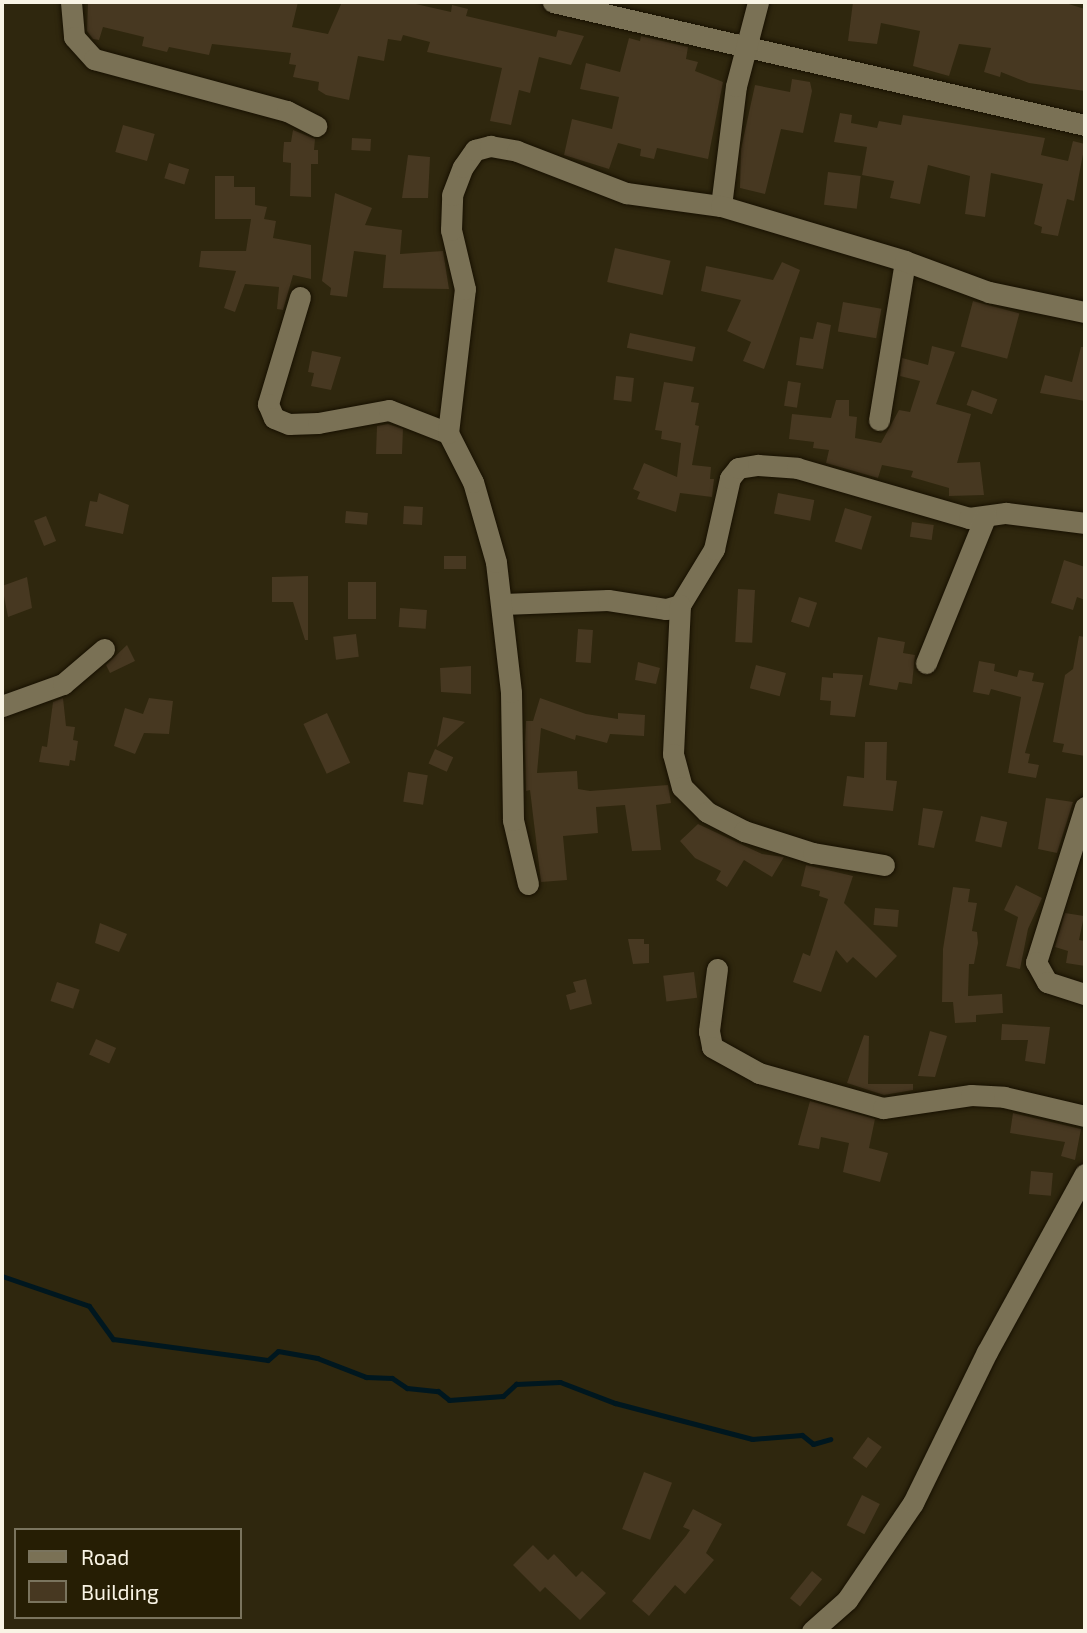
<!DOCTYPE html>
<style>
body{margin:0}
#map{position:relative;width:1087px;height:1633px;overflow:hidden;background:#2f270e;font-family:"Exo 2",sans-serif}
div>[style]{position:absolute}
.stream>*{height:5px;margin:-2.5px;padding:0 2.5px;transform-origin:2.5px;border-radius:2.5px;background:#00171f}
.building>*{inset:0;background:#473821;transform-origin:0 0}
.roads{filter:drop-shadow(0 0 2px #171000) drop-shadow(0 0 2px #171000)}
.minor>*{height:21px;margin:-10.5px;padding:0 10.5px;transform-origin:10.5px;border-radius:10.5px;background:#7a7155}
span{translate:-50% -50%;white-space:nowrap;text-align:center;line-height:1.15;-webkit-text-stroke:6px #261e04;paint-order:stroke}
.frame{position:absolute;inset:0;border:4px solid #f9f4e5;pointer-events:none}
.legend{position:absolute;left:14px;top:1528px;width:228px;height:91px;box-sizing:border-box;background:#261e04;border:2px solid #7a745e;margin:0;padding:9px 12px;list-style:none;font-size:21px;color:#f9f4e5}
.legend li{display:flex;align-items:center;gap:14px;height:35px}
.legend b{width:35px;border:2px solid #7a745e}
</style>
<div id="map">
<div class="stream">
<div style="left:2px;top:1276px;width:92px;rotate:19deg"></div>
<div style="left:89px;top:1306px;width:41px;rotate:54deg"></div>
<div style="left:113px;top:1339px;width:156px;rotate:7.7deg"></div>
<div style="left:268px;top:1360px;width:13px;rotate:-42deg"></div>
<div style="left:278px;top:1351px;width:40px;rotate:10deg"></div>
<div style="left:317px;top:1358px;width:53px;rotate:21.2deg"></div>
<div style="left:366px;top:1377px;width:26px;rotate:2deg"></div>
<div style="left:392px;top:1378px;width:18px;rotate:34deg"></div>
<div style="left:407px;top:1388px;width:31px;rotate:6deg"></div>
<div style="left:438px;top:1391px;width:14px;rotate:39deg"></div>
<div style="left:449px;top:1400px;width:54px;rotate:-4.2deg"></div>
<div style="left:503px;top:1396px;width:18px;rotate:-43deg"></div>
<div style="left:516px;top:1384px;width:44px;rotate:-2.6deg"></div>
<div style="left:560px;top:1382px;width:59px;rotate:20.9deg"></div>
<div style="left:615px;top:1403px;width:142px;rotate:14.7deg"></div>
<div style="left:752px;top:1439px;width:50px;rotate:-4.6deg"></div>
<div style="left:802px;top:1435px;width:14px;rotate:39deg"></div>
<div style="left:813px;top:1444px;width:18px;rotate:-16deg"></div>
</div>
<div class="building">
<div style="clip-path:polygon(88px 2px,298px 2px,292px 27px,328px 34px,342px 2px,407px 2px,451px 12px,452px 5px,468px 9px,466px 16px,556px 37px,558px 30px,584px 36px,571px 65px,539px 57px,530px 93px,519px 90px,511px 125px,490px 121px,502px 68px,427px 52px,430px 42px,403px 35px,401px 41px,388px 39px,384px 61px,358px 56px,349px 100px,326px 95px,318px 90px,319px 82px,293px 77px,296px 65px,289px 64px,291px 53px,212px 44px,209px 55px,169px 47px,167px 52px,142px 46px,144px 37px,103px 27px,99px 40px,93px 39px,87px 31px)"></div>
<div style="clip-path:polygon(853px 2px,1062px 2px,1085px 9px,1085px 91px,1029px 83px,1001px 72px,1000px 77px,984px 72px,991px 48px,959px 44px,949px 76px,913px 66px,920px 31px,881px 23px,877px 44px,848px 41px)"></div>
<div style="clip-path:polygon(641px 36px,688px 47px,686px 59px,698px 62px,695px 71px,723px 82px,708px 159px,657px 148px,654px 159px,640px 156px,641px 149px,618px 143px,609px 169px,564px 155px,572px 119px,612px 129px,619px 97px,580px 89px,586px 63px,620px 72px,629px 38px,640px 41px)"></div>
<div style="clip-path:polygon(792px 79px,810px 82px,812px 91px,803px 133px,781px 129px,765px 194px,740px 188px,741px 149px,755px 85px,790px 92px)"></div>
<div style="clip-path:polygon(840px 113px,852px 115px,851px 123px,877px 128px,879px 121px,901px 125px,903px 115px,1045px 138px,1041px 155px,1068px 161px,1073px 141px,1085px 144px,1074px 201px,1067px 199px,1058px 236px,1041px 233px,1042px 227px,1034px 224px,1043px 184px,991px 173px,985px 217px,965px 214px,970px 176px,928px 165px,920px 204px,890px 198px,894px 181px,862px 175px,867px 147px,834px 142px)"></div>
<div style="left:123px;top:125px;width:33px;height:28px;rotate:16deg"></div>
<div style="clip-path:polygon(293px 130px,315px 139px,314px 150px,318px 150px,318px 164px,311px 164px,311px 197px,290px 196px,291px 163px,283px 162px,283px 155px,284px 142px,291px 142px)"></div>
<div style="left:352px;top:138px;width:19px;height:12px;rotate:3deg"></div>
<div style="clip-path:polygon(408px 155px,430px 157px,428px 198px,402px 198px)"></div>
<div style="left:169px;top:163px;width:21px;height:16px;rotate:17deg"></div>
<div style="left:828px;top:172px;width:33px;height:33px;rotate:7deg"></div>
<div style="clip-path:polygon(215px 176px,234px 176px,234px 187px,255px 187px,255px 205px,267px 207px,264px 219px,276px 221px,273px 238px,311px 245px,311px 279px,293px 275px,283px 310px,277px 309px,279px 287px,245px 284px,235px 312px,224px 308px,236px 271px,199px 267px,201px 251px,246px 251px,251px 219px,215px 219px)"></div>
<div style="clip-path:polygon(335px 193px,372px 208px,365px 225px,402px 230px,400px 254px,443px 251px,449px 289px,383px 288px,386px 255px,354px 251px,347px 297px,330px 295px,331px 288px,322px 281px)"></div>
<div style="left:615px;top:248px;width:57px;height:35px;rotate:13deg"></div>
<div style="clip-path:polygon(782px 262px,800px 270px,764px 369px,743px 361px,751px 342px,727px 331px,741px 300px,701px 291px,706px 266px,773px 280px)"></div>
<div style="left:973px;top:301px;width:48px;height:47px;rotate:15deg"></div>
<div style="left:843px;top:302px;width:39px;height:30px;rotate:10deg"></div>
<div style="clip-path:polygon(817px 322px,831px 325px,823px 369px,796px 365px,800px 337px,813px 339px)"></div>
<div style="left:630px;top:333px;width:67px;height:15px;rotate:12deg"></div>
<div style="clip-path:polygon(932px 346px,955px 352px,936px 404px,971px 414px,957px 463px,980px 462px,984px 495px,949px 496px,949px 488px,911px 477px,913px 471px,882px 465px,878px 478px,826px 463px,829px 450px,813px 448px,814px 442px,789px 439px,792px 414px,831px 418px,836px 400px,849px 400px,849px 416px,857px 417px,855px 438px,881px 443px,899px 410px,910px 412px,920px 381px,900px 376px,902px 358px,928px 365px)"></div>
<div style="clip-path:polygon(1081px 347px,1085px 347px,1085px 401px,1040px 393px,1045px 375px,1072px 382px)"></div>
<div style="clip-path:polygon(312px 351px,341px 357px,331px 390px,311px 386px,314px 373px,308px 372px)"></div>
<div style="left:616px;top:376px;width:18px;height:24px;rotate:6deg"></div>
<div style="left:788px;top:381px;width:13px;height:25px;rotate:9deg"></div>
<div style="clip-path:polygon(664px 382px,694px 387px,691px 402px,699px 403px,695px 425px,699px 426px,692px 465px,711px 467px,710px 479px,714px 479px,712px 497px,680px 493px,676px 512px,637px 499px,640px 492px,633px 489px,644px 463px,677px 477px,681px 443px,661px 439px,662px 431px,655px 430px)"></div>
<div style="left:972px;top:390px;width:27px;height:16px;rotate:20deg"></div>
<div style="clip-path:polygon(388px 424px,403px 429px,402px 454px,376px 454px,377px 426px)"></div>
<div style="clip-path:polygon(99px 493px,129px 505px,123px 534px,85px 526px,90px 501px,97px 502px)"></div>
<div style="left:778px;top:493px;width:37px;height:21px;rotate:11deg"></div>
<div style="left:404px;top:506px;width:19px;height:18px;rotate:3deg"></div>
<div style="left:845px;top:508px;width:28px;height:35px;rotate:17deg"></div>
<div style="left:346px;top:511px;width:22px;height:12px;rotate:5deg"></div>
<div style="left:46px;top:516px;width:27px;height:13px;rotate:68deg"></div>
<div style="left:912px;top:522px;width:22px;height:15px;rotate:8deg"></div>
<div style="left:466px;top:556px;width:13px;height:22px;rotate:90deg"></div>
<div style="clip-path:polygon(1064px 560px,1085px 567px,1085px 600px,1077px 597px,1073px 610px,1051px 603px)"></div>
<div style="clip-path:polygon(308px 576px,308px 640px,305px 640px,293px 602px,272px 602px,272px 577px)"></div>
<div style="clip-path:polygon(27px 577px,32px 608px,8px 617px,2px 586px)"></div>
<div style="left:348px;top:582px;width:28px;height:37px"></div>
<div style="left:738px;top:589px;width:17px;height:53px;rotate:3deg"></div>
<div style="left:799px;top:597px;width:19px;height:26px;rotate:18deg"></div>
<div style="left:400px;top:608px;width:27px;height:19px;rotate:4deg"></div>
<div style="left:578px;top:629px;width:15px;height:33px;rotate:4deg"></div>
<div style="left:356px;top:634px;width:23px;height:23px;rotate:83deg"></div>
<div style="clip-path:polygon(1079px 636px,1085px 637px,1085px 756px,1062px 752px,1064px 744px,1053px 742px,1065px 675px,1073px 669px)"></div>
<div style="clip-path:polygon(878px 637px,905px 642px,903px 653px,915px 655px,912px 684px,899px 682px,897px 690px,869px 685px)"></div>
<div style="clip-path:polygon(127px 645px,135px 661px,110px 673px,106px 665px)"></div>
<div style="clip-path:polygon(979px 661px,995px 664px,994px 671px,1017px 677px,1019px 670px,1034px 673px,1032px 681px,1044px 683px,1025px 753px,1030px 754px,1028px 763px,1039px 765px,1036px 778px,1008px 773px,1021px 697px,991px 689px,989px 695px,973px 692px)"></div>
<div style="clip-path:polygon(638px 662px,660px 668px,656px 684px,635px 680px)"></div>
<div style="left:756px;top:665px;width:31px;height:24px;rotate:15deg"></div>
<div style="clip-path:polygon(471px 666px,471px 694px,441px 692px,440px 668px)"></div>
<div style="clip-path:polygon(833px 673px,863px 675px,855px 717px,830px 715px,831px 701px,820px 700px,822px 677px,833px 678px)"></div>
<div style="clip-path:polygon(63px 698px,66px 726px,75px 727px,73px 740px,78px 741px,75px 761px,70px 760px,69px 766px,39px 762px,42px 746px,47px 747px,53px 702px)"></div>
<div style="clip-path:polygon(149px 698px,173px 701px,169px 734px,144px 733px,135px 754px,114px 746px,125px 708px,143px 714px)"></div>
<div style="clip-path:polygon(540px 698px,586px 714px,618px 719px,618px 713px,645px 715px,644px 736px,610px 734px,607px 743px,576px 735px,575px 740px,541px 728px,537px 773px,577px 771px,578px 789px,590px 791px,668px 785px,671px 803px,656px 805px,661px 850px,632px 851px,625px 805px,596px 807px,598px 833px,563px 836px,567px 880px,541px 882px,530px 790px,526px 791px,525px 742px,526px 721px,533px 721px)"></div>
<div style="left:327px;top:713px;width:55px;height:26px;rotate:65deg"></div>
<div style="clip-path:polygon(443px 717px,465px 722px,437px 747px)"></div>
<div style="clip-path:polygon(865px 742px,887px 742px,886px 780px,897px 781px,893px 811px,843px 806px,847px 776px,864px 778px)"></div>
<div style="left:435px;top:749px;width:20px;height:16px;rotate:24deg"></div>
<div style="left:408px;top:772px;width:20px;height:30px;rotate:9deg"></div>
<div style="clip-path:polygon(1046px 798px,1073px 802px,1057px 853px,1038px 849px)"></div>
<div style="clip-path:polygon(923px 808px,943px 811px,934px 848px,918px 845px)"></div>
<div style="left:981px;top:816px;width:27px;height:26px;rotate:13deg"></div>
<div style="clip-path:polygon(698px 824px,762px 854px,784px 857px,772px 877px,744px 860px,727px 887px,716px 880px,721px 871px,695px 858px,680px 841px)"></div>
<div style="clip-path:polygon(806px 865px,853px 876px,844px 903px,897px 956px,876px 978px,853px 957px,847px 963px,836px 950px,821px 992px,793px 982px,803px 953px,810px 956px,828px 899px,819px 896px,820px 891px,801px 886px)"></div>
<div style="clip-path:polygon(1016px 885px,1042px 898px,1028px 929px,1020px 969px,1006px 966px,1018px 917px,1004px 910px)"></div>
<div style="clip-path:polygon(953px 887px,970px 889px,968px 902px,977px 903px,972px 931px,977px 932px,978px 943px,974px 964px,969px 964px,968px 996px,1002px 994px,1003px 1013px,976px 1015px,976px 1022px,955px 1023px,953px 1002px,942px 1002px,943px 949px)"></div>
<div style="left:875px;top:908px;width:24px;height:17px;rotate:5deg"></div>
<div style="clip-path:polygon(1065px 913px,1084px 916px,1079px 940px,1085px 941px,1085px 966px,1066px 963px,1068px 951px,1055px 947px)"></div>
<div style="clip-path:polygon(100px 923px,127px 934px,119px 952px,95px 943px)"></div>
<div style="clip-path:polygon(628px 939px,644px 939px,644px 944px,649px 944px,649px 963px,633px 964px)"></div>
<div style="left:694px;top:972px;width:26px;height:31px;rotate:83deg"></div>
<div style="clip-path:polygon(586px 979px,592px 1004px,570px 1010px,566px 995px,576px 992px,573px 982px)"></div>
<div style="left:57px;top:982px;width:24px;height:20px;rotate:19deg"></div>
<div style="clip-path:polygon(1002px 1024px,1050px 1027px,1045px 1064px,1025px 1061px,1028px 1040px,1001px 1040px)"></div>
<div style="clip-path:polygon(930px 1031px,947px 1036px,935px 1077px,918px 1076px)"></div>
<div style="clip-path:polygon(864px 1035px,869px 1036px,868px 1084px,913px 1084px,913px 1090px,884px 1095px,847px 1083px)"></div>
<div style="left:96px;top:1039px;width:22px;height:17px;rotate:24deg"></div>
<div style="clip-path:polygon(810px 1101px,875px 1119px,869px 1148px,888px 1153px,880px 1182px,843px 1172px,849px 1143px,821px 1137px,819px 1149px,798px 1145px)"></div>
<div style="clip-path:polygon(1013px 1113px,1081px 1129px,1075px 1160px,1061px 1156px,1065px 1142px,1010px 1133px)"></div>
<div style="left:1031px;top:1171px;width:22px;height:23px;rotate:5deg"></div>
<div style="left:868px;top:1437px;width:17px;height:26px;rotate:36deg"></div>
<div style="left:644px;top:1472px;width:30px;height:61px;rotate:21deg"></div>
<div style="left:862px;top:1495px;width:20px;height:34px;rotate:27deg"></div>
<div style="clip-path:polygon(693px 1509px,722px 1524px,706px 1553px,714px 1560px,685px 1594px,675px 1585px,649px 1616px,632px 1601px,686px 1536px,690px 1530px,683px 1527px)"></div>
<div style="clip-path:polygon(533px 1545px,548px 1560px,554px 1554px,576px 1577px,582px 1571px,606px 1593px,580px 1620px,545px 1587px,540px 1592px,513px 1565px)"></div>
<div style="left:812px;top:1571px;width:13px;height:35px;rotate:39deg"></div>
</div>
<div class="roads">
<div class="minor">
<div style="left:71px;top:2px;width:35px;rotate:85deg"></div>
<div style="left:74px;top:37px;width:30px;rotate:48deg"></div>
<div style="left:94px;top:59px;width:200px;rotate:15.1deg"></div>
<div style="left:287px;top:111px;width:33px;rotate:27deg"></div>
<div style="left:553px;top:2px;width:546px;rotate:13.02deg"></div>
<div style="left:721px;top:206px;width:121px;rotate:-82.9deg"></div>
<div style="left:736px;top:86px;width:87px;rotate:-75.3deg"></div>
<div style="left:300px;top:297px;width:112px;rotate:106.7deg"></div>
<div style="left:268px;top:404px;width:15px;rotate:67deg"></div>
<div style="left:274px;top:418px;width:16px;rotate:22deg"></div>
<div style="left:289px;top:424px;width:29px;rotate:-2deg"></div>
<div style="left:318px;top:423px;width:72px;rotate:-10.4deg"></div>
<div style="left:389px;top:410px;width:63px;rotate:21.3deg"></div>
<div style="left:879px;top:420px;width:161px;rotate:-80.7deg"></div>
<div style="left:503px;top:604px;width:105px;rotate:-2.2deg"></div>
<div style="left:608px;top:600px;width:59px;rotate:8.8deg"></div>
<div style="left:666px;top:609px;width:15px;rotate:-16deg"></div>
<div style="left:680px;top:605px;width:66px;rotate:-58.7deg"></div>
<div style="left:714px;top:549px;width:73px;rotate:-77.3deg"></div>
<div style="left:730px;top:478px;width:13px;rotate:-51deg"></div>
<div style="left:738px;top:468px;width:20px;rotate:-9deg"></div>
<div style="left:758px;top:465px;width:39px;rotate:4deg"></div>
<div style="left:797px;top:468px;width:179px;rotate:16.2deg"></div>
<div style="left:969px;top:518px;width:37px;rotate:-8deg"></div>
<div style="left:1006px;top:513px;width:80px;rotate:7.2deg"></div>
<div style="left:680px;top:605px;width:149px;rotate:92.7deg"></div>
<div style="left:673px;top:754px;width:34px;rotate:75deg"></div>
<div style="left:682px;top:787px;width:35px;rotate:45deg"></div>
<div style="left:707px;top:812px;width:42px;rotate:27.2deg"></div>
<div style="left:744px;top:831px;width:72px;rotate:17.7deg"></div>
<div style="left:813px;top:853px;width:72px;rotate:9.6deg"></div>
<div style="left:926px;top:663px;width:157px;rotate:-67.9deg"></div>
<div style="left:2px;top:706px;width:65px;rotate:-19.8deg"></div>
<div style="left:63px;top:684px;width:54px;rotate:-40.5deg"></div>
<div style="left:1085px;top:807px;width:163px;rotate:107.5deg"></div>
<div style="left:1036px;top:962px;width:23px;rotate:61deg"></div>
<div style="left:1047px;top:982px;width:40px;rotate:18deg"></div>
<div style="left:528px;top:884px;width:66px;rotate:-103.2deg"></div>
<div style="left:513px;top:820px;width:128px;rotate:-90.9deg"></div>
<div style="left:511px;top:692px;width:131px;rotate:-96.6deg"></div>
<div style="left:496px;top:562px;width:83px;rotate:-106deg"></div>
<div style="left:473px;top:482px;width:55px;rotate:-117deg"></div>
<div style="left:448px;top:433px;width:145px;rotate:-83.3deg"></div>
<div style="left:465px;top:289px;width:61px;rotate:-103.3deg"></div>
<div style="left:451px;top:230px;width:35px;rotate:-88deg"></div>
<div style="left:452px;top:195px;width:30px;rotate:-69deg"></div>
<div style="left:463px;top:167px;width:21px;rotate:-55deg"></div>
<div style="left:475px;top:150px;width:16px;rotate:-15deg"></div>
<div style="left:490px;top:146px;width:27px;rotate:10deg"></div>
<div style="left:517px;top:151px;width:117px;rotate:21.1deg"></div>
<div style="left:626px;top:193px;width:96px;rotate:7.8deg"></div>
<div style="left:721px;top:206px;width:192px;rotate:16.6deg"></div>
<div style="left:905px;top:261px;width:90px;rotate:20.3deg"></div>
<div style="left:989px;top:292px;width:98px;rotate:11.8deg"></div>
<div style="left:717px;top:969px;width:63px;rotate:97.4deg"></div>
<div style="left:709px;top:1031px;width:16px;rotate:79deg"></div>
<div style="left:712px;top:1047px;width:54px;rotate:29deg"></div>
<div style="left:759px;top:1073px;width:129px;rotate:15.8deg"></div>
<div style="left:883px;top:1108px;width:89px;rotate:-8.4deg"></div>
<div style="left:971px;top:1095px;width:33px;rotate:3deg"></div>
<div style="left:1004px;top:1097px;width:83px;rotate:13.2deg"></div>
<div style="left:812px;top:1631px;width:47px;rotate:-41.5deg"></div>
<div style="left:847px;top:1600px;width:117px;rotate:-55.8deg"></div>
<div style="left:913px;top:1503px;width:168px;rotate:-63.9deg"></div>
<div style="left:987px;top:1352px;width:203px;rotate:-61.2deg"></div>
</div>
</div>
<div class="frame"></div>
<ul class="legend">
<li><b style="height:9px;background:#7a7155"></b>Road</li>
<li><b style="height:19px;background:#473821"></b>Building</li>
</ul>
</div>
